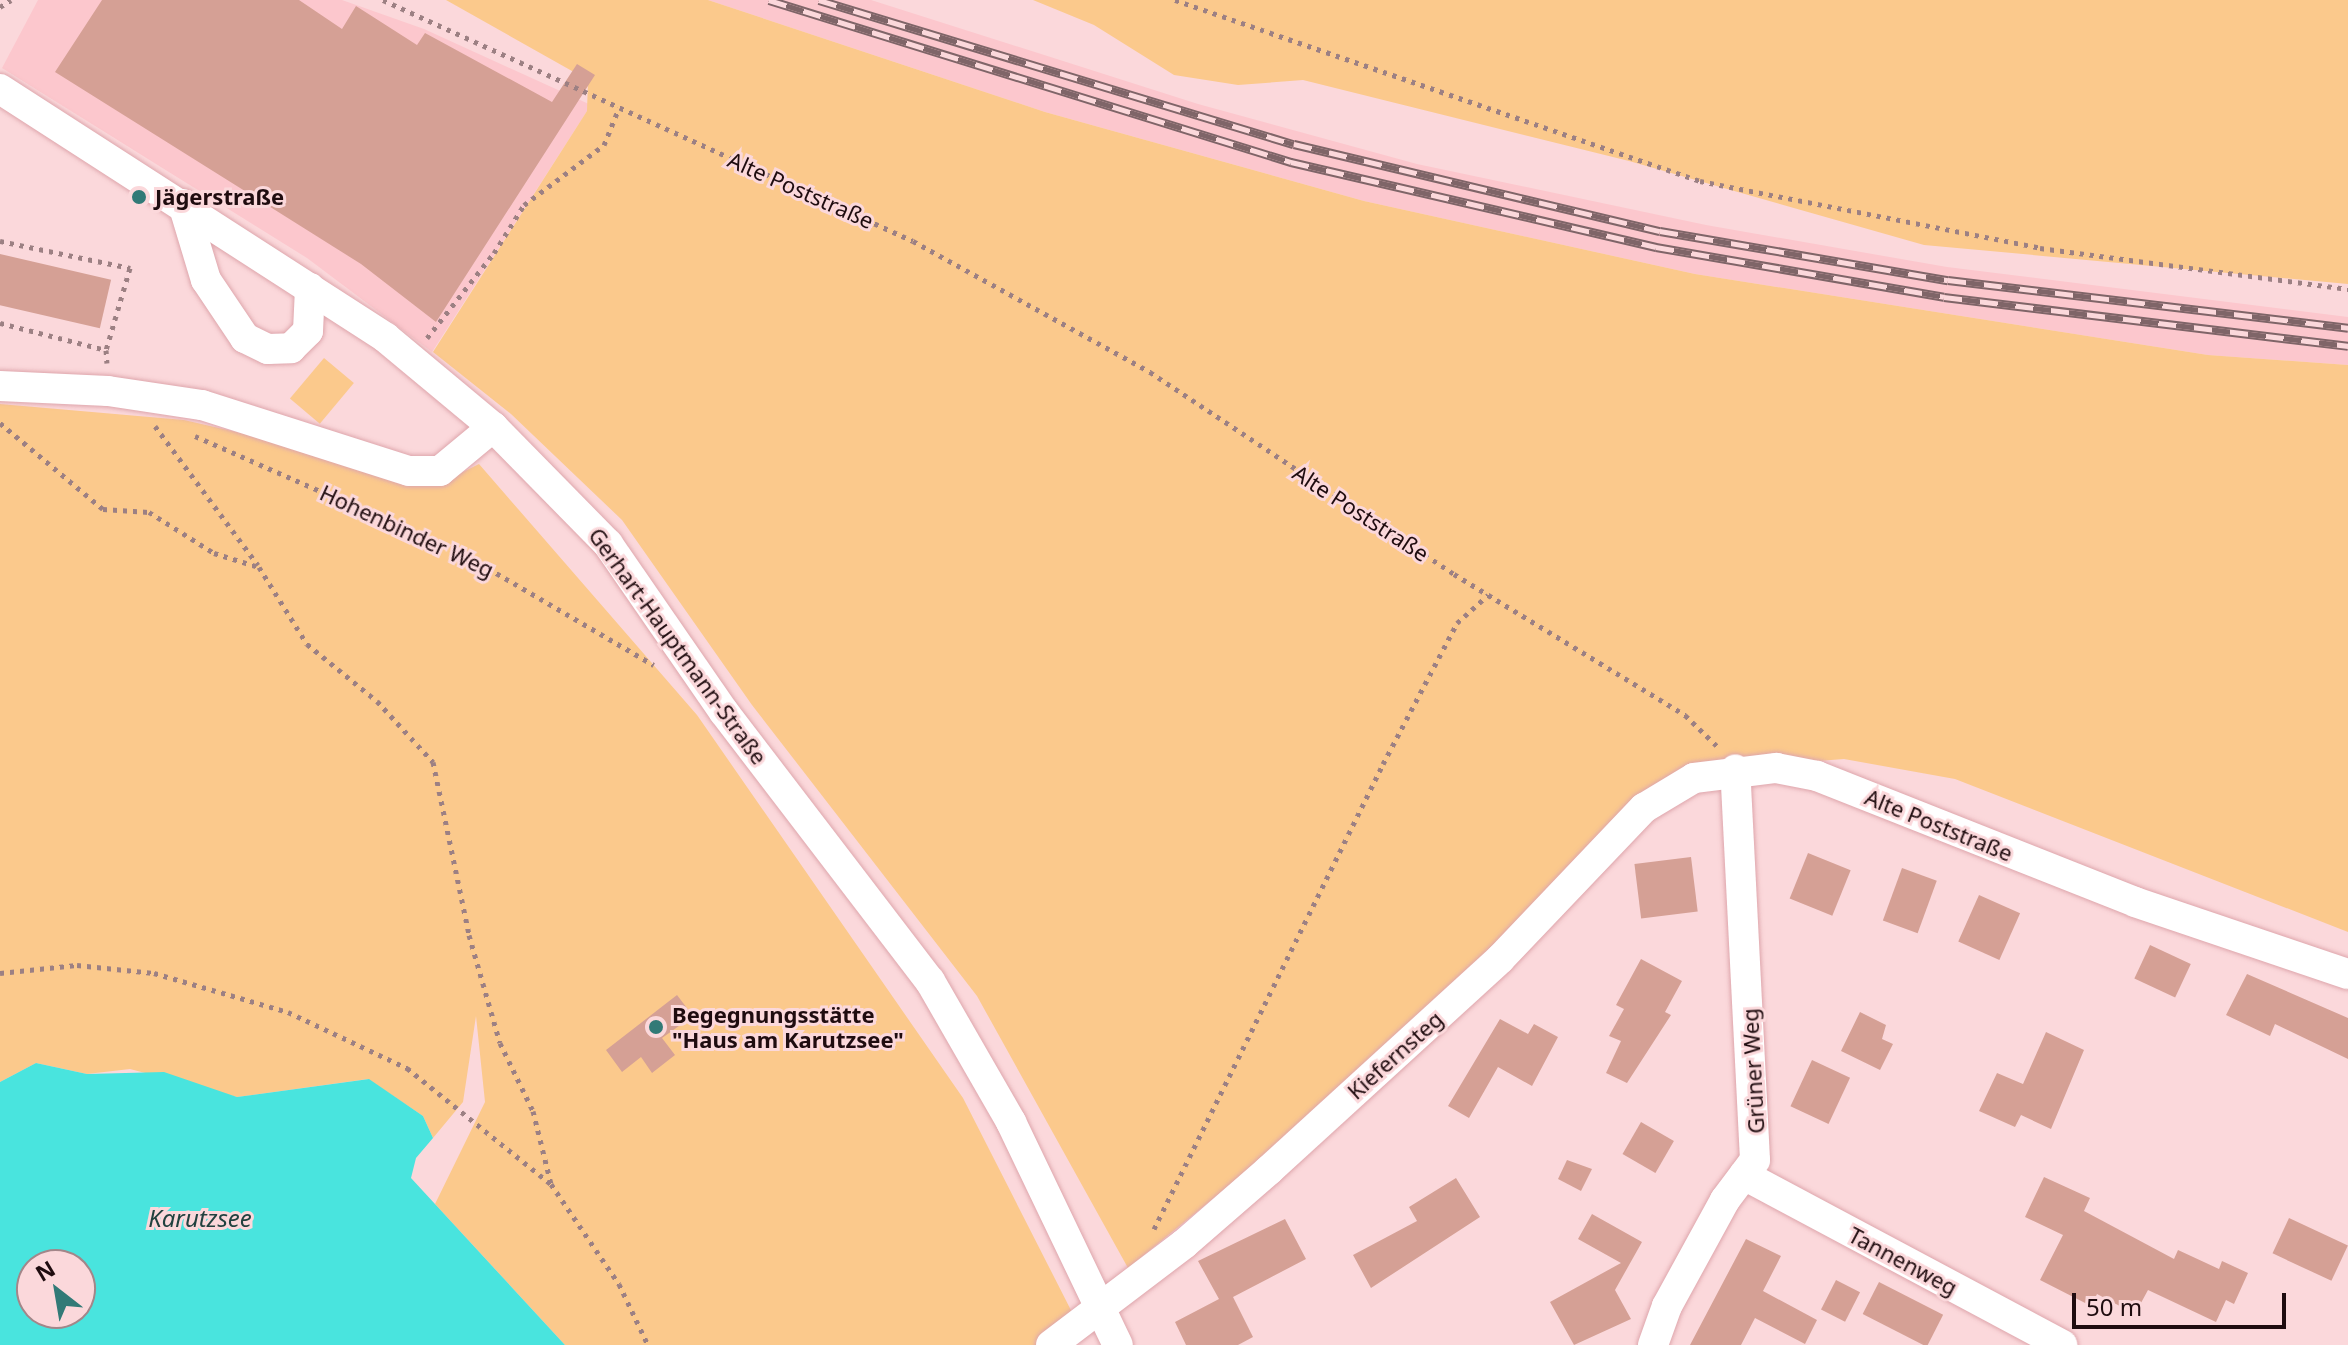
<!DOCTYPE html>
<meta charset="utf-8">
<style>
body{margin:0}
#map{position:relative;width:2348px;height:1345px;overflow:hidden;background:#fbd8db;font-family:"Noto Sans",sans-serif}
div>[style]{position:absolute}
.built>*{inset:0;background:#fcc7cd}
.green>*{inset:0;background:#fbc98c;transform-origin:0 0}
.water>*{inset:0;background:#49e4de}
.building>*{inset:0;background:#d5a095;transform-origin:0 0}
.path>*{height:5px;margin-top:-2.5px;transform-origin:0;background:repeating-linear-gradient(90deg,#9c8083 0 4px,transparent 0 10px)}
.roads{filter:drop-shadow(0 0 2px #dea6ac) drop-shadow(0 0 2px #dea6ac)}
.minor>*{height:30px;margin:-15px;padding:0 15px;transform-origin:15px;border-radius:15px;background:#fff}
.rail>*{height:9px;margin-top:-4.5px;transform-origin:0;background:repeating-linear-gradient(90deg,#fbd8db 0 18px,#7f6568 0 36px);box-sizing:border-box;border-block:2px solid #7f6568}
.dots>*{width:22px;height:22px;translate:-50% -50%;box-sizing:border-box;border:4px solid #fbd8db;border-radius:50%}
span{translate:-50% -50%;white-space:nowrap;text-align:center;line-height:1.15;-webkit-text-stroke:6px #fbd8db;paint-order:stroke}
.street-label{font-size:22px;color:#1f0c0f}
.poi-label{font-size:22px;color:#1f0c0f;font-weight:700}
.left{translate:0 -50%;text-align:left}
.water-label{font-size:24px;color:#21413f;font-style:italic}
.north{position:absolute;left:16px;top:1249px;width:80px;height:80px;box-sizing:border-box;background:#fbd8db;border:2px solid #a38689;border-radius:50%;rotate:329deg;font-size:22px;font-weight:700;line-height:32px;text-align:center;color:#1f0c0f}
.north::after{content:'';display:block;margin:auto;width:28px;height:36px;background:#327a77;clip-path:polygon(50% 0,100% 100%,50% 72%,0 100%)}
.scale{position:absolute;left:2072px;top:1293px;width:214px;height:36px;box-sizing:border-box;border:4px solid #1f0c0f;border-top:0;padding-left:10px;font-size:24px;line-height:28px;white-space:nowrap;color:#1f0c0f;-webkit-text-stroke:6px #fbd8db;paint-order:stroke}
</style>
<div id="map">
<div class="built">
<div style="clip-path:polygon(38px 0,342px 0,424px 29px,591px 105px,432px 352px,307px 258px,2px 68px)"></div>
<div style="clip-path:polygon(708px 0,871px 0,1198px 104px,1417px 164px,1706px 225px,1947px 267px,2348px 317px,2348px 365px,2208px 355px,1695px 274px,1364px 201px,1045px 112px)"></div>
</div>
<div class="green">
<div style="clip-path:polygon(446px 0,708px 0,1045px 112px,1364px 201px,1695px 274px,2208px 355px,2348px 365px,2348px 932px,1955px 779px,1844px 759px,1738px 767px,1588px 856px,1285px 1140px,1128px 1268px,977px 996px,752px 705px,622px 520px,511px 414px,433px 352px,587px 111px,588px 80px)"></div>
<div style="clip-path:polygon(1033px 0,2348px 0,2348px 284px,1924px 245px,1629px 161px,1303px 80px,1238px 85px,1174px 75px,1094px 25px)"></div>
<div style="left:324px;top:358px;width:39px;height:53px;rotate:40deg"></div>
<div style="clip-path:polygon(0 404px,184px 420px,447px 480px,479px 464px,697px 715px,963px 1098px,1078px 1324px,1049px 1345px,565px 1345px,435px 1204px,485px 1102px,476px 1016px,463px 1102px,433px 1138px,423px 1116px,368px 1079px,237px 1097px,130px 1069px,87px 1074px,36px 1063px,0 1082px)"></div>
</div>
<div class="water">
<div style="clip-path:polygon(evenodd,36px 1063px,87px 1074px,164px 1072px,237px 1097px,369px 1079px,423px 1116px,433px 1138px,416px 1158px,411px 1178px,565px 1345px,0 1345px,0 1082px,36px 1063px,32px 1265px,80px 1265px,80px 1313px,32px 1313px,32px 1265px)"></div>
</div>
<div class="building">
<div style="clip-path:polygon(102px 0,299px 0,342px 29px,356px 6px,417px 45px,425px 33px,552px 102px,577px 64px,595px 75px,436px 322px,361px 264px,55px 72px)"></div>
<div style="left:0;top:254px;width:114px;height:50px;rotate:13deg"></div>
<div style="left:1808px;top:853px;width:46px;height:49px;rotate:22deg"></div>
<div style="left:1691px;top:857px;width:55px;height:57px;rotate:83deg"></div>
<div style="left:1902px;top:868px;width:37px;height:56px;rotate:20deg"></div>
<div style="left:1979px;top:895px;width:45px;height:51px;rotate:24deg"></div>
<div style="left:2150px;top:945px;width:45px;height:37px;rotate:25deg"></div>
<div style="clip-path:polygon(1641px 959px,1682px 981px,1665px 1012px,1671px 1015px,1627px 1083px,1606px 1073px,1621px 1041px,1609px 1036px,1624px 1009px,1616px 1005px)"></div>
<div style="clip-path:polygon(2247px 974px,2348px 1018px,2348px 1059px,2275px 1024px,2270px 1036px,2226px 1015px)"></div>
<div style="clip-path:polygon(677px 995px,693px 1016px,662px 1038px,675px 1055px,652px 1073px,641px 1057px,622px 1072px,606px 1050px)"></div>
<div style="clip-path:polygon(1860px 1012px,1886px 1025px,1882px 1039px,1893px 1044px,1880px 1070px,1841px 1051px)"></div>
<div style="clip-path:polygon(1500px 1019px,1528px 1034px,1534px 1024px,1558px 1037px,1532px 1086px,1498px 1067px,1469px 1118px,1448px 1106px)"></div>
<div style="clip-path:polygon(2046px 1032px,2084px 1050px,2051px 1129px,2021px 1115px,2015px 1127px,1979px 1111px,1997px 1073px,2023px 1084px)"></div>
<div style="left:1812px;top:1060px;width:42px;height:51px;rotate:25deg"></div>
<div style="left:1641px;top:1122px;width:38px;height:37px;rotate:30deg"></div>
<div style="clip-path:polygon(1567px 1160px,1592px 1169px,1581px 1191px,1558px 1179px)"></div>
<div style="clip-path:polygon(2044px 1177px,2090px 1198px,2084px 1211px,2174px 1259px,2178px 1250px,2219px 1269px,2222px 1261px,2248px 1273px,2234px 1304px,2226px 1300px,2216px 1322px,2148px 1290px,2135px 1314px,2097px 1294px,2091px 1306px,2040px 1280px,2063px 1235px,2025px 1217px)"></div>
<div style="clip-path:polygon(1456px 1178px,1480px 1217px,1371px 1288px,1353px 1255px,1417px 1221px,1409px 1207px)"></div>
<div style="clip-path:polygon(1592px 1214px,1642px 1242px,1615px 1290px,1631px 1319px,1574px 1345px,1550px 1302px,1621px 1263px,1578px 1239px)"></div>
<div style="left:2289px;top:1218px;width:65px;height:39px;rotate:25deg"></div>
<div style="clip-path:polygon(1285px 1219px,1306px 1259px,1233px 1297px,1253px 1337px,1238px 1345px,1186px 1345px,1175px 1322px,1219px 1299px,1198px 1261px)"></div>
<div style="clip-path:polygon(1746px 1239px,1781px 1256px,1763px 1291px,1817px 1320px,1805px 1344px,1755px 1318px,1741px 1345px,1690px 1345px)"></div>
<div style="left:1836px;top:1280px;width:27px;height:33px;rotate:27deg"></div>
<div style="left:1879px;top:1282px;width:72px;height:36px;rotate:27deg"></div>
</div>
<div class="path">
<div style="left:383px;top:0;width:582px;rotate:24.45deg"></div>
<div style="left:913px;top:241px;width:271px;rotate:28.9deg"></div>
<div style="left:1150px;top:372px;width:365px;rotate:33.6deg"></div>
<div style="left:1454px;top:574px;width:271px;rotate:31.4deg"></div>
<div style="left:1685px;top:715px;width:46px;rotate:44.1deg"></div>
<div style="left:1175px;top:0;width:555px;rotate:19.02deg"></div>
<div style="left:1700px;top:181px;width:347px;rotate:11.1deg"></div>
<div style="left:2040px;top:248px;width:311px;rotate:7.6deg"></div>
<div style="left:0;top:7px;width:13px;rotate:-32deg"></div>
<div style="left:0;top:241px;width:133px;rotate:11.7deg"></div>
<div style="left:130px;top:268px;width:85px;rotate:106.3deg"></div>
<div style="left:0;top:323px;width:109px;rotate:14.3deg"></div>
<div style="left:106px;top:350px;width:13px;rotate:86deg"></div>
<div style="left:427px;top:338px;width:108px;rotate:-51.8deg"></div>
<div style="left:494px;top:253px;width:57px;rotate:-58deg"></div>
<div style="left:524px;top:205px;width:100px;rotate:-36.9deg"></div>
<div style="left:604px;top:145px;width:40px;rotate:-68deg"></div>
<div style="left:0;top:423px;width:134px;rotate:39.9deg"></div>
<div style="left:103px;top:509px;width:46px;rotate:3.7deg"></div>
<div style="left:149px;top:512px;width:77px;rotate:32.2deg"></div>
<div style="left:214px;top:553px;width:47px;rotate:17.3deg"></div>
<div style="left:259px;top:567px;width:91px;rotate:58.1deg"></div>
<div style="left:307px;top:644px;width:90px;rotate:39.2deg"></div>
<div style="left:377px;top:701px;width:83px;rotate:47.4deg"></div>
<div style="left:433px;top:762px;width:177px;rotate:78.2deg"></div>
<div style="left:469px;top:935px;width:112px;rotate:74deg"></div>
<div style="left:500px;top:1043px;width:76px;rotate:64.1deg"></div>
<div style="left:533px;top:1111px;width:75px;rotate:76.1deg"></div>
<div style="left:155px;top:426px;width:173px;rotate:53.5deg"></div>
<div style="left:195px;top:436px;width:292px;rotate:23.7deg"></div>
<div style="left:462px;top:553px;width:222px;rotate:30.3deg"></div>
<div style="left:0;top:973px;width:77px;rotate:-5.9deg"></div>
<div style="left:77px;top:965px;width:77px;rotate:5.9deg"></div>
<div style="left:154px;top:973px;width:140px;rotate:16.2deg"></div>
<div style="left:288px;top:1012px;width:132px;rotate:25.2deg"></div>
<div style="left:407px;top:1068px;width:185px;rotate:38.9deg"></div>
<div style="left:551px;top:1184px;width:121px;rotate:55.8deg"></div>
<div style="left:619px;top:1284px;width:68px;rotate:64.6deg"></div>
<div style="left:1154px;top:1229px;width:518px;rotate:-63.78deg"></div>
<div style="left:1383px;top:764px;width:159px;rotate:-62.3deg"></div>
<div style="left:1457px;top:623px;width:42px;rotate:-42.1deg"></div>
</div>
<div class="roads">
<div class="minor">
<div style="left:0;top:89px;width:459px;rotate:32.8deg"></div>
<div style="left:386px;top:338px;width:139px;rotate:39.8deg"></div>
<div style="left:493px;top:427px;width:164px;rotate:45.5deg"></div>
<div style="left:608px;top:544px;width:204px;rotate:55.4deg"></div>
<div style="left:724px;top:712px;width:339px;rotate:52.6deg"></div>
<div style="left:930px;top:981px;width:163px;rotate:60.1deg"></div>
<div style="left:1011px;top:1122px;width:247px;rotate:64.4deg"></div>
<div style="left:183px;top:204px;width:79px;rotate:73.2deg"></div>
<div style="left:206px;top:280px;width:70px;rotate:56.1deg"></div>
<div style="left:245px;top:338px;width:25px;rotate:26deg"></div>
<div style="left:268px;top:349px;width:23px;rotate:-2deg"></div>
<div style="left:291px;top:348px;width:24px;rotate:-45deg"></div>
<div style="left:308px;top:331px;width:43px;rotate:-87.3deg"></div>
<div style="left:0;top:386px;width:108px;rotate:2.7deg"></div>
<div style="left:108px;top:391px;width:95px;rotate:8.5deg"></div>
<div style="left:202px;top:405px;width:217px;rotate:17.7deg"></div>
<div style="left:409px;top:471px;width:31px"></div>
<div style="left:440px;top:471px;width:69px;rotate:-39.7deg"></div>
<div style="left:1744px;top:1175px;width:361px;rotate:28.1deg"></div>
<div style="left:1051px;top:1345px;width:167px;rotate:-37.2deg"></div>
<div style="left:1184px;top:1244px;width:113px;rotate:-41deg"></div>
<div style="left:1269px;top:1170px;width:313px;rotate:-42.4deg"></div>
<div style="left:1500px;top:959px;width:209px;rotate:-46.4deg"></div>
<div style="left:1644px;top:808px;width:58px;rotate:-31deg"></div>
<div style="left:1694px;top:778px;width:83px;rotate:-7deg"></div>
<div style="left:1776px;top:768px;width:42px;rotate:11deg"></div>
<div style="left:1817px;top:776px;width:342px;rotate:21.6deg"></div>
<div style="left:2135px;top:902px;width:225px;rotate:18.7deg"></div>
<div style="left:1653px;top:1345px;width:41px;rotate:-70.3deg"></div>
<div style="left:1667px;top:1306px;width:121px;rotate:-61.3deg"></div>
<div style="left:1725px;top:1200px;width:50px;rotate:-53.1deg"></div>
<div style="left:1755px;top:1160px;width:391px;rotate:-92.9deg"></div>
</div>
</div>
<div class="rail">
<div style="left:769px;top:0;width:547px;rotate:17.24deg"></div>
<div style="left:1291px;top:162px;width:375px;rotate:13.1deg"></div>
<div style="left:1656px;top:247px;width:292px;rotate:9.8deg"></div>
<div style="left:1944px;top:297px;width:407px;rotate:6.9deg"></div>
<div style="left:819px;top:0;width:496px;rotate:16.9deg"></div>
<div style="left:1294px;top:144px;width:376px;rotate:13.4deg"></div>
<div style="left:1660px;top:231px;width:292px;rotate:9.7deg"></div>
<div style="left:1948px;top:280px;width:403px;rotate:6.8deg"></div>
</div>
<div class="dots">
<div style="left:139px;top:197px;background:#327a77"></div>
<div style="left:656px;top:1027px;background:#327a77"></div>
</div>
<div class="street-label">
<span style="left:801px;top:190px;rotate:24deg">Alte Poststraße</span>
<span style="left:1361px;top:513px;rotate:33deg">Alte Poststraße</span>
<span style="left:407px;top:531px;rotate:25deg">Hohenbinder Weg</span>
<span style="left:678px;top:646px;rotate:54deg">Gerhart-Hauptmann-Straße</span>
<span style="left:1939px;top:825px;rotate:22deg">Alte Poststraße</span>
<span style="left:1395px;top:1055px;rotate:-42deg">Kiefernsteg</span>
<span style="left:1753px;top:1071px;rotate:-93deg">Grüner Weg</span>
<span style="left:1903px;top:1261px;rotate:28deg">Tannenweg</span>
</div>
<div class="poi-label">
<span class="left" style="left:155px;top:197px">Jägerstraße</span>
<span class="left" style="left:672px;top:1027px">Begegnungsstätte<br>"Haus am Karutzsee"</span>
</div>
<div class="water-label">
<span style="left:200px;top:1218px">Karutzsee</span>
</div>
<div class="north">N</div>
<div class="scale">50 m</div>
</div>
